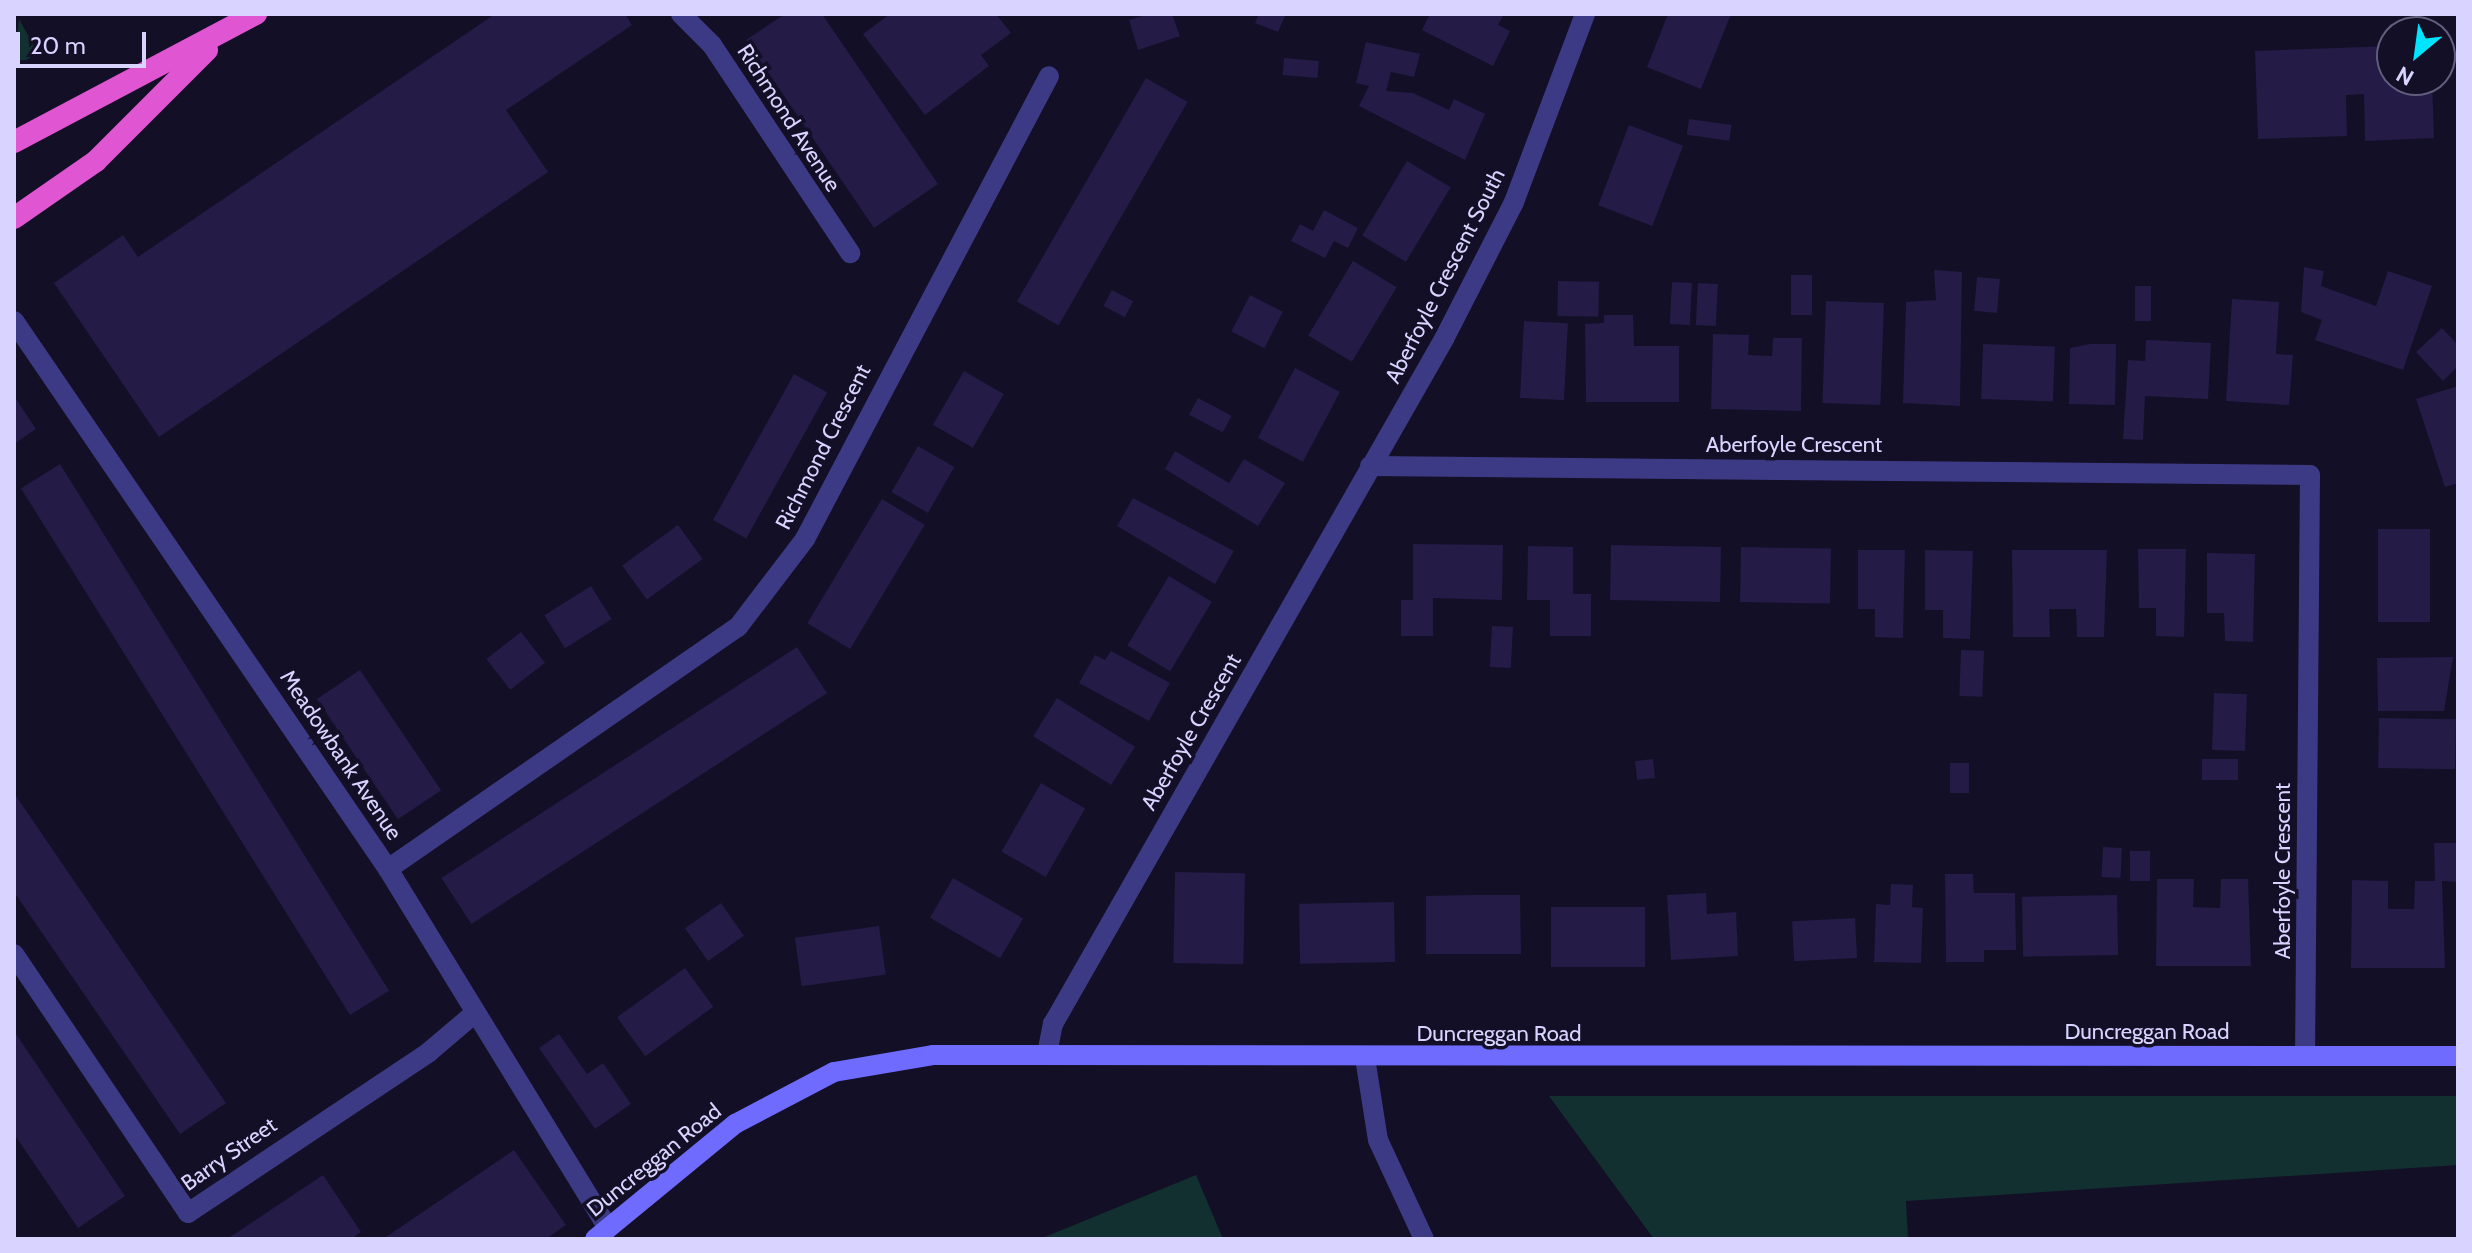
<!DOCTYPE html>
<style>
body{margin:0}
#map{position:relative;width:2472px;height:1253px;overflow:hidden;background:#130f26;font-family:Cabin,sans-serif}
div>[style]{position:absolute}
.green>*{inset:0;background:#12302f}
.building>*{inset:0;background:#241b47;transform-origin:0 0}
.minor>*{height:20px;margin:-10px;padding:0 10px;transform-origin:10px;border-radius:10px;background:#3d3a85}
.secondary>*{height:20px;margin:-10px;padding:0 10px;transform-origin:10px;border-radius:10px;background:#6f6bff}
.trunk>*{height:22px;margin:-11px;padding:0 11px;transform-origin:11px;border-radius:11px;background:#e055d1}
span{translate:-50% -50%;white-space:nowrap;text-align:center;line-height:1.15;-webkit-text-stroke:7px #130f26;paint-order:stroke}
.street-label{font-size:22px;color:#d9d4ff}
.frame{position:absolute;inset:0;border:16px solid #d9d4ff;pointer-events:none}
.north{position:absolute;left:2376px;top:16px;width:80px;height:80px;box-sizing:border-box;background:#130f26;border:2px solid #625e7d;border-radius:50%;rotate:209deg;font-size:22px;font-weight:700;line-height:32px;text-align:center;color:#d9d4ff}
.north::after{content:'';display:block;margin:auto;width:28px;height:36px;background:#00e5ff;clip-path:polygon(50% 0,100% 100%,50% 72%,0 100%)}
.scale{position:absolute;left:16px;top:32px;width:130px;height:36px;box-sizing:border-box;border:4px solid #d9d4ff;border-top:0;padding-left:10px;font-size:24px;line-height:28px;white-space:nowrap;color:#d9d4ff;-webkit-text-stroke:6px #130f26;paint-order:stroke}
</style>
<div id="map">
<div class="green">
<div style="clip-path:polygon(19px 19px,38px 53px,26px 60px,14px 61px)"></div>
<div style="clip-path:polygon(1549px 1096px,2458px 1096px,2458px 1165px,1906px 1201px,1908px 1239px,1654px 1239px)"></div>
<div style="clip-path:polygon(1196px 1175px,1223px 1239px,1040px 1239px)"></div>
</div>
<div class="building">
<div style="clip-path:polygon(495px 14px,625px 14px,632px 25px,506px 110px,548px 172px,159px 437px,54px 283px,123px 235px,138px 257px)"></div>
<div style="clip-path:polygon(785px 14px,822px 14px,938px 184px,874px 228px,746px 40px)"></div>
<div style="clip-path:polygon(890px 14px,996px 14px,1011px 33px,981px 55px,989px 66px,925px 115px,863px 34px)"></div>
<div style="clip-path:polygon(1148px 14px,1172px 14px,1180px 36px,1138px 50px,1129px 20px)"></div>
<div style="clip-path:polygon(1259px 14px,1285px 16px,1278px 32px,1255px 23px)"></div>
<div style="clip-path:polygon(1430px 14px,1504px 14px,1498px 25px,1510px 31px,1493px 66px,1422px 30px)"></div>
<div style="clip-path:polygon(1668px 14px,1731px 14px,1701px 89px,1647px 67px)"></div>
<div style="clip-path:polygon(1366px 42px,1420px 54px,1414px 77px,1391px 72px,1386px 91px,1413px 93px,1449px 110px,1454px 99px,1485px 114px,1465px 160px,1359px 106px,1369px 86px,1356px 83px)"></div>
<div style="clip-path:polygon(2392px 46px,2392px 80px,2432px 80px,2434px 138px,2365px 141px,2364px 94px,2346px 95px,2347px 136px,2258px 139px,2255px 51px)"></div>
<div style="left:1284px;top:58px;width:35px;height:17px;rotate:5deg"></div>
<div style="left:1146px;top:78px;width:48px;height:258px;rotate:30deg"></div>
<div style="left:1689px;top:119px;width:43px;height:16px;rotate:8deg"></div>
<div style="left:1629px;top:125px;width:58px;height:86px;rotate:21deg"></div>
<div style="left:1407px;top:161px;width:51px;height:87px;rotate:31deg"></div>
<div style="clip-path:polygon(1324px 210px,1358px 228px,1348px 248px,1334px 241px,1325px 258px,1291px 241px,1300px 224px,1313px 231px)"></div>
<div style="left:1353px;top:261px;width:51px;height:87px;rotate:31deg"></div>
<div style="clip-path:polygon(2304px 267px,2324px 271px,2321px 286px,2376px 306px,2388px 271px,2432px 286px,2403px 370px,2315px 340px,2322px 320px,2301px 312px)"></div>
<div style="clip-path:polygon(1934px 270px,1962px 272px,1960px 406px,1903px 403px,1906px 302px,1936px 300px)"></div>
<div style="left:1791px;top:275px;width:21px;height:40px"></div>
<div style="left:1977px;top:277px;width:23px;height:34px;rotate:5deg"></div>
<div style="left:1558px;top:281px;width:41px;height:35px;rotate:1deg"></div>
<div style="left:1672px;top:282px;width:20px;height:42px;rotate:3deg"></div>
<div style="left:1698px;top:283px;width:20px;height:42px;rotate:3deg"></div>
<div style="left:2135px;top:286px;width:16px;height:35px"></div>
<div style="left:1112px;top:290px;width:24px;height:18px;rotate:28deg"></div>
<div style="left:1250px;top:295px;width:37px;height:41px;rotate:27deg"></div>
<div style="clip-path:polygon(2232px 299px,2279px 302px,2276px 354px,2293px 355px,2289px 405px,2226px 401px)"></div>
<div style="left:1826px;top:301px;width:58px;height:102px;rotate:2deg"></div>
<div style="clip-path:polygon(1604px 315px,1633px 315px,1634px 346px,1679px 346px,1679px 402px,1586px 402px,1585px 324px,1604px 323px)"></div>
<div style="left:1524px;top:321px;width:44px;height:77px;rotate:3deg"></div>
<div style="clip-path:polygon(2442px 328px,2458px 345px,2458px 366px,2443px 381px,2416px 352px)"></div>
<div style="clip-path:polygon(1713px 334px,1749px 335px,1748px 355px,1772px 356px,1773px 338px,1802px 338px,1801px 411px,1711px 409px)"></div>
<div style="clip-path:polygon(2146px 340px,2211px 343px,2208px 399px,2145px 396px,2143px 440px,2123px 439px,2128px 360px,2145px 361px)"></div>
<div style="left:1983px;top:344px;width:72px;height:55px;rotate:2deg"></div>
<div style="clip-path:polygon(2090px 344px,2116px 344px,2115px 405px,2069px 404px,2070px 348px)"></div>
<div style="left:1295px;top:368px;width:51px;height:79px;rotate:28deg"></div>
<div style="left:964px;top:371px;width:46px;height:62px;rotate:30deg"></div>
<div style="left:794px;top:374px;width:38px;height:167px;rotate:29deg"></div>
<div style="clip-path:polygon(2458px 386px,2458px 483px,2445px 487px,2416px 399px)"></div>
<div style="clip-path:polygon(14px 396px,36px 429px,14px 444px)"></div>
<div style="left:1198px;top:398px;width:38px;height:19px;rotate:28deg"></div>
<div style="left:918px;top:446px;width:42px;height:53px;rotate:30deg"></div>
<div style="clip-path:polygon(1175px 451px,1229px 483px,1244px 459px,1285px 483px,1258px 526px,1165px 469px)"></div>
<div style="left:60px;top:464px;width:621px;height:46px;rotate:58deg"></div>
<div style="clip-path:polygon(1133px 498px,1234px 551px,1215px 584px,1117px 526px)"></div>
<div style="left:882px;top:499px;width:50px;height:145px;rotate:31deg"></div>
<div style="left:678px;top:525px;width:42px;height:69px;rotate:54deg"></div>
<div style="left:2430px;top:529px;width:93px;height:52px;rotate:90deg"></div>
<div style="clip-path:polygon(1413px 544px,1503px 545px,1502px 600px,1433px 598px,1433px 636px,1401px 636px,1401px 600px,1413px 600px)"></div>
<div style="left:1611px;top:545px;width:110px;height:55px;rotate:1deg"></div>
<div style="clip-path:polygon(1528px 546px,1573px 547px,1573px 594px,1591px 594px,1591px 636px,1550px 636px,1550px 600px,1527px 600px)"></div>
<div style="left:1741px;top:547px;width:90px;height:55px;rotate:1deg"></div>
<div style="clip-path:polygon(2138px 549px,2186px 549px,2184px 637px,2156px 636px,2156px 608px,2139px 608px)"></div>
<div style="clip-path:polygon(1858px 550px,1905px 550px,1903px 638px,1875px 637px,1875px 609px,1858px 609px)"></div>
<div style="clip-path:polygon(1925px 550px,1973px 551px,1970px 639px,1943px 638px,1943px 610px,1925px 610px)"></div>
<div style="clip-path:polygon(2012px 550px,2107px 550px,2104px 637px,2077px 637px,2076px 609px,2049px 609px,2050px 637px,2013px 637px)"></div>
<div style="clip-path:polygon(2207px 553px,2255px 554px,2253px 642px,2225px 641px,2224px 613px,2207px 613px)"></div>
<div style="left:1169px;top:576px;width:50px;height:81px;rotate:31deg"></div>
<div style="left:591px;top:586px;width:39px;height:55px;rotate:58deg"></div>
<div style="left:1492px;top:626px;width:21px;height:41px;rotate:3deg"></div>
<div style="left:521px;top:632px;width:39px;height:44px;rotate:52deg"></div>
<div style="left:797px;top:647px;width:55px;height:424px;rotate:57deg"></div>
<div style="left:1961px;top:650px;width:23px;height:46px;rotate:2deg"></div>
<div style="clip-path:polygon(1111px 651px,1170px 683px,1149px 721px,1079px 683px,1095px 655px,1105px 660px)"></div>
<div style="clip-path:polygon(2453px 657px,2444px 711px,2378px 711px,2377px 658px)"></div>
<div style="left:360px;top:670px;width:145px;height:52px;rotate:56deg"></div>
<div style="left:2214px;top:693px;width:33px;height:57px;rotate:2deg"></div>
<div style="left:1057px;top:698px;width:92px;height:45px;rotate:32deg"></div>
<div style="left:2379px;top:718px;width:77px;height:50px;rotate:1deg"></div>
<div style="left:1653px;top:759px;width:19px;height:18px;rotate:84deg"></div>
<div style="left:2202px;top:759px;width:36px;height:21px"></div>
<div style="left:1950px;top:763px;width:19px;height:30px"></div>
<div style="left:1041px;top:783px;width:51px;height:79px;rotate:30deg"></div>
<div style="clip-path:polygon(14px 793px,226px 1103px,180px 1134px,14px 892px)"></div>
<div style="clip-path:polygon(2434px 843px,2458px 843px,2458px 882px,2442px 881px,2445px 968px,2351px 968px,2352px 880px,2388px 881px,2388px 909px,2414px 909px,2415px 881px,2435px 881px)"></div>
<div style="left:2103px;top:847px;width:19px;height:30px;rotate:3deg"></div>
<div style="left:2150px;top:851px;width:30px;height:20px;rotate:90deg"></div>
<div style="left:1175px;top:872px;width:70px;height:91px;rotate:1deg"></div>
<div style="clip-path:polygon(1945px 874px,1973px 874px,1974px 893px,2015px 893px,2016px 950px,1984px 950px,1984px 962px,1946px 962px)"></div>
<div style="left:953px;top:878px;width:81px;height:46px;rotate:30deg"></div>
<div style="clip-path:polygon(2157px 879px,2194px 879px,2193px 907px,2220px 908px,2221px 879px,2248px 879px,2251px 966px,2156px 966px)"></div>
<div style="clip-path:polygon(1891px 884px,1913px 885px,1912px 907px,1923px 908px,1921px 963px,1874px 962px,1876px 904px,1890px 905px)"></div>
<div style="clip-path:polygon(1706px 893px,1707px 914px,1736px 912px,1738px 956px,1671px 960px,1667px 895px)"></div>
<div style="clip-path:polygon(1473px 895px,1520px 895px,1521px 954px,1426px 954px,1426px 896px)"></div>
<div style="left:2117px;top:895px;width:60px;height:95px;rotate:89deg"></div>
<div style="left:1394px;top:902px;width:60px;height:95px;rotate:89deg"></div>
<div style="left:721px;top:903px;width:40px;height:44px;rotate:55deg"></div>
<div style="left:1551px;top:907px;width:94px;height:60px"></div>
<div style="left:1855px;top:918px;width:40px;height:63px;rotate:87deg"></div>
<div style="left:879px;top:926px;width:49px;height:85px;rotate:82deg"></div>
<div style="left:685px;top:968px;width:48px;height:84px;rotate:54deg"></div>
<div style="clip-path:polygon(14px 1031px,125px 1196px,78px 1228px,14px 1134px)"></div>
<div style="clip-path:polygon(559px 1034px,587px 1074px,603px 1063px,631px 1104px,595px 1129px,539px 1048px)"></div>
<div style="clip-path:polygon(514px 1150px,566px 1225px,546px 1239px,383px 1239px)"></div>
<div style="clip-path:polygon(323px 1175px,361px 1232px,351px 1239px,227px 1239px)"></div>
</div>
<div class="minor">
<div style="left:681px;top:14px;width:44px;rotate:45deg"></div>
<div style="left:712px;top:45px;width:250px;rotate:56.4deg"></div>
<div style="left:14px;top:321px;width:663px;rotate:55.69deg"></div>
<div style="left:388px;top:869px;width:421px;rotate:58.5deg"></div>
<div style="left:1370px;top:466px;width:940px;rotate:0.55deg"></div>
<div style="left:2310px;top:475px;width:580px;rotate:90.49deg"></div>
<div style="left:388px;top:869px;width:426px;rotate:-34.7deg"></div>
<div style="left:738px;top:627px;width:111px;rotate:-52.7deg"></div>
<div style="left:805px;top:539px;width:523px;rotate:-62.21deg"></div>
<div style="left:14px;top:954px;width:312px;rotate:56.1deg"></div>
<div style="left:188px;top:1213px;width:290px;rotate:-33.7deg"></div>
<div style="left:429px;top:1052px;width:60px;rotate:-40.3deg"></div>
<div style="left:1047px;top:1054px;width:31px;rotate:-79deg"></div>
<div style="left:1053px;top:1024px;width:789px;rotate:-60.28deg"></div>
<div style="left:1444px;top:339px;width:154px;rotate:-62.9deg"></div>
<div style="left:1514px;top:202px;width:201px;rotate:-69.3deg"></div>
<div style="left:1365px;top:1058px;width:83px;rotate:81deg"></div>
<div style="left:1378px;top:1140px;width:109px;rotate:65.1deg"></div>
</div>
<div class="secondary">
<div style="left:595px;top:1239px;width:181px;rotate:-39.4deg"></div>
<div style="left:735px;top:1124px;width:112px;rotate:-27.7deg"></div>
<div style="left:834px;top:1072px;width:100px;rotate:-9.7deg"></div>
<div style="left:933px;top:1055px;width:1525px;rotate:0.04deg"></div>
</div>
<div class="trunk">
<div style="left:14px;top:142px;width:274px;rotate:-27.9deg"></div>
<div style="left:14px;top:218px;width:100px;rotate:-34.8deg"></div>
<div style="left:96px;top:161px;width:157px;rotate:-45deg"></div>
</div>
<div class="street-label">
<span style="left:789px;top:118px;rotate:57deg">Richmond Avenue</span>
<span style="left:1445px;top:276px;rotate:-63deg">Aberfoyle Crescent South</span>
<span style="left:1794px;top:445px">Aberfoyle Crescent</span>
<span style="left:823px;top:447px;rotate:-63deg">Richmond Crescent</span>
<span style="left:1191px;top:732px;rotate:-60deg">Aberfoyle Crescent</span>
<span style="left:341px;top:755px;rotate:56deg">Meadowbank Avenue</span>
<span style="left:2283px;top:871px;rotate:-90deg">Aberfoyle Crescent</span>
<span style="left:2147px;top:1032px">Duncreggan Road</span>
<span style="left:1499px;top:1034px">Duncreggan Road</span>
<span style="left:229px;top:1154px;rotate:-35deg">Barry Street</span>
<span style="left:654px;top:1160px;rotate:-39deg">Duncreggan Road</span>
</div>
<div class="frame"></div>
<div class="north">N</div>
<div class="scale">20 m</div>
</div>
